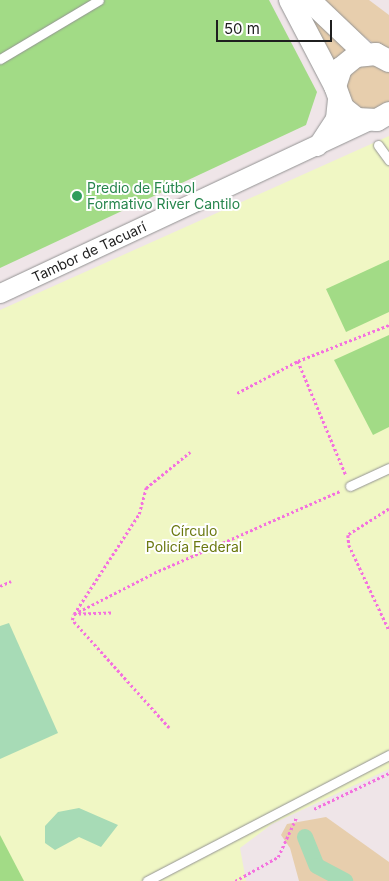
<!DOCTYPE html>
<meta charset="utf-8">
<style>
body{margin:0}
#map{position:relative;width:389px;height:881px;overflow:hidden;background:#efe5e8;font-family:Inter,sans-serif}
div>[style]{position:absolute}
.grass>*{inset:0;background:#e7cead}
.park>*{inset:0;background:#f0f7c4}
.pitch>*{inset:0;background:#a2db86}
.water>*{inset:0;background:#a7dbb6}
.canal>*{height:16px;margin:-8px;padding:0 8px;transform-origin:8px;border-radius:8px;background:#a7dbb6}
.path>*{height:2.5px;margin-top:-1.25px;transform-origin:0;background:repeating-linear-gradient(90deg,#f471df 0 2.5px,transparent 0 5px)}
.roads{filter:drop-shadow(0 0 1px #939393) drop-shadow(0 0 1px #939393)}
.service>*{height:9px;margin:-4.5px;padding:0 4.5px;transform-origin:4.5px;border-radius:4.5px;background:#fff}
.minor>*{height:19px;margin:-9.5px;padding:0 9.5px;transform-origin:9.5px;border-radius:9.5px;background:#fff}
.tertiary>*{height:22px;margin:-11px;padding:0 11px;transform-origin:11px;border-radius:11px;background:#fff}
.dots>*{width:14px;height:14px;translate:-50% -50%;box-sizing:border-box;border:2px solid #fff;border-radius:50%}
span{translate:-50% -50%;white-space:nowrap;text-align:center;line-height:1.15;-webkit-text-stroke:4px #fff;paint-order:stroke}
.leisure-label{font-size:14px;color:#27864d}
.left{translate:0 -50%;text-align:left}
.street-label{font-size:14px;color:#1f1f1f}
.park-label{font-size:14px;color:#6b7910}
.scale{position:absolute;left:216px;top:20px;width:116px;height:22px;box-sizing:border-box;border:2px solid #1f1f1f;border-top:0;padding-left:6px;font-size:15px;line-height:18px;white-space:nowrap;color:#1f1f1f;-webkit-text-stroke:4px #fff;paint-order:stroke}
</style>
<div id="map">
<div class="grass">
<div style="clip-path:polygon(303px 0,352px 51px,334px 68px)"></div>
<div style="clip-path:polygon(315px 0,369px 0,389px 15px,389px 55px)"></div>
<div style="clip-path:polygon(365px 60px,389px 71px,389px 106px,381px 112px,356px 109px,344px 86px,350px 70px)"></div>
<div style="clip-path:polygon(326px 817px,389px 862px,389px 881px,299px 881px,290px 848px,281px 835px,287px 824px)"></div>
</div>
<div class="park">
<div style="clip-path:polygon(389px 136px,389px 769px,272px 824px,240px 848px,246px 881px,0 881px,0 310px)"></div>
</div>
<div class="pitch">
<div style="clip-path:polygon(0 0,269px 0,317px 92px,306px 125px,0 268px)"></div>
<div style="clip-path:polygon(389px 260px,389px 312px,346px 332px,326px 289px)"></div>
<div style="clip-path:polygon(389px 335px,389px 427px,373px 435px,334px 360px)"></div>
<div style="clip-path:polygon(0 835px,24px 881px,0 881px)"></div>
</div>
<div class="water">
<div style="clip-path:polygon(9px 623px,58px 733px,0 759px,0 626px)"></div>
<div style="clip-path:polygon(79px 808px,118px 825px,101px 847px,79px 837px,55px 850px,45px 843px,45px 826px,58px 812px)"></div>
</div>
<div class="canal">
<div style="left:305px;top:837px;width:31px;rotate:68deg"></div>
<div style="left:317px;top:866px;width:32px;rotate:28deg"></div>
</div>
<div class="path">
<div style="left:298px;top:361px;width:124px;rotate:67.2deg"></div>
<div style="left:237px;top:393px;width:69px;rotate:-27.7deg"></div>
<div style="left:298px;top:361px;width:98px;rotate:-21.6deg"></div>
<div style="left:389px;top:509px;width:49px;rotate:147.6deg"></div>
<div style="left:348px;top:535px;width:10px;rotate:84deg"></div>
<div style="left:349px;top:545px;width:94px;rotate:64.8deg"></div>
<div style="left:0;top:586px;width:12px;rotate:-24deg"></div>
<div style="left:111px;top:613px;width:37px;rotate:178deg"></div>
<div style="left:74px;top:614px;width:119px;rotate:-57deg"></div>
<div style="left:139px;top:514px;width:27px;rotate:-75deg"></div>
<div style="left:146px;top:488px;width:57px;rotate:-39.3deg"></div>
<div style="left:169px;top:728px;width:145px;rotate:-131.9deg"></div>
<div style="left:72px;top:620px;width:6px;rotate:-72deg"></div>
<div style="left:74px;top:614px;width:90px;rotate:-27.1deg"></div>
<div style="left:154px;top:573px;width:203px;rotate:-23.8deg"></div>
<div style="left:314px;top:809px;width:83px;rotate:-25.6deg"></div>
<div style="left:235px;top:881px;width:49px;rotate:-29.2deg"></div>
<div style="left:278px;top:857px;width:43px;rotate:-65.2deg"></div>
</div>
<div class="roads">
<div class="service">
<div style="left:0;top:59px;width:115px;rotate:-30.8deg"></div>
<div style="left:378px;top:145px;width:19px;rotate:54deg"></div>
<div style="left:350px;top:486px;width:43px;rotate:-24.8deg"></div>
<div style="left:147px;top:881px;width:273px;rotate:-27.5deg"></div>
</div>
<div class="minor">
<div style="left:317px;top:146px;width:33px;rotate:-57deg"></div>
<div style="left:335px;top:118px;width:18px;rotate:-84deg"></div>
<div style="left:0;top:293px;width:405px;rotate:-25.1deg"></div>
</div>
<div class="tertiary">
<div style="left:290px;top:0;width:97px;rotate:62.4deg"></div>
<div style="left:309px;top:0;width:79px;rotate:43.5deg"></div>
<div style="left:389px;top:61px;width:15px;rotate:-152deg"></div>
<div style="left:376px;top:54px;width:20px;rotate:174deg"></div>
<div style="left:356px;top:56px;width:19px;rotate:141deg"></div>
<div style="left:341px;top:68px;width:19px;rotate:108deg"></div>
<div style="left:335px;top:86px;width:23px;rotate:70deg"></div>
<div style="left:343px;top:108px;width:18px;rotate:38deg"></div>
<div style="left:357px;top:119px;width:20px;rotate:3deg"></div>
<div style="left:377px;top:120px;width:14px;rotate:-30deg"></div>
</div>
</div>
<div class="dots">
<div style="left:77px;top:196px;background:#2e9e5b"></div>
</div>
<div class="leisure-label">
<span class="left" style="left:87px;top:196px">Predio de Fútbol<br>Formativo River Cantilo</span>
</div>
<div class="street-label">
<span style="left:89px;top:252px;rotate:-25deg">Tambor de Tacuarí</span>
</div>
<div class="park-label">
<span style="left:194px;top:539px">Círculo<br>Policía Federal</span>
</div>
<div class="scale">50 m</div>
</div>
